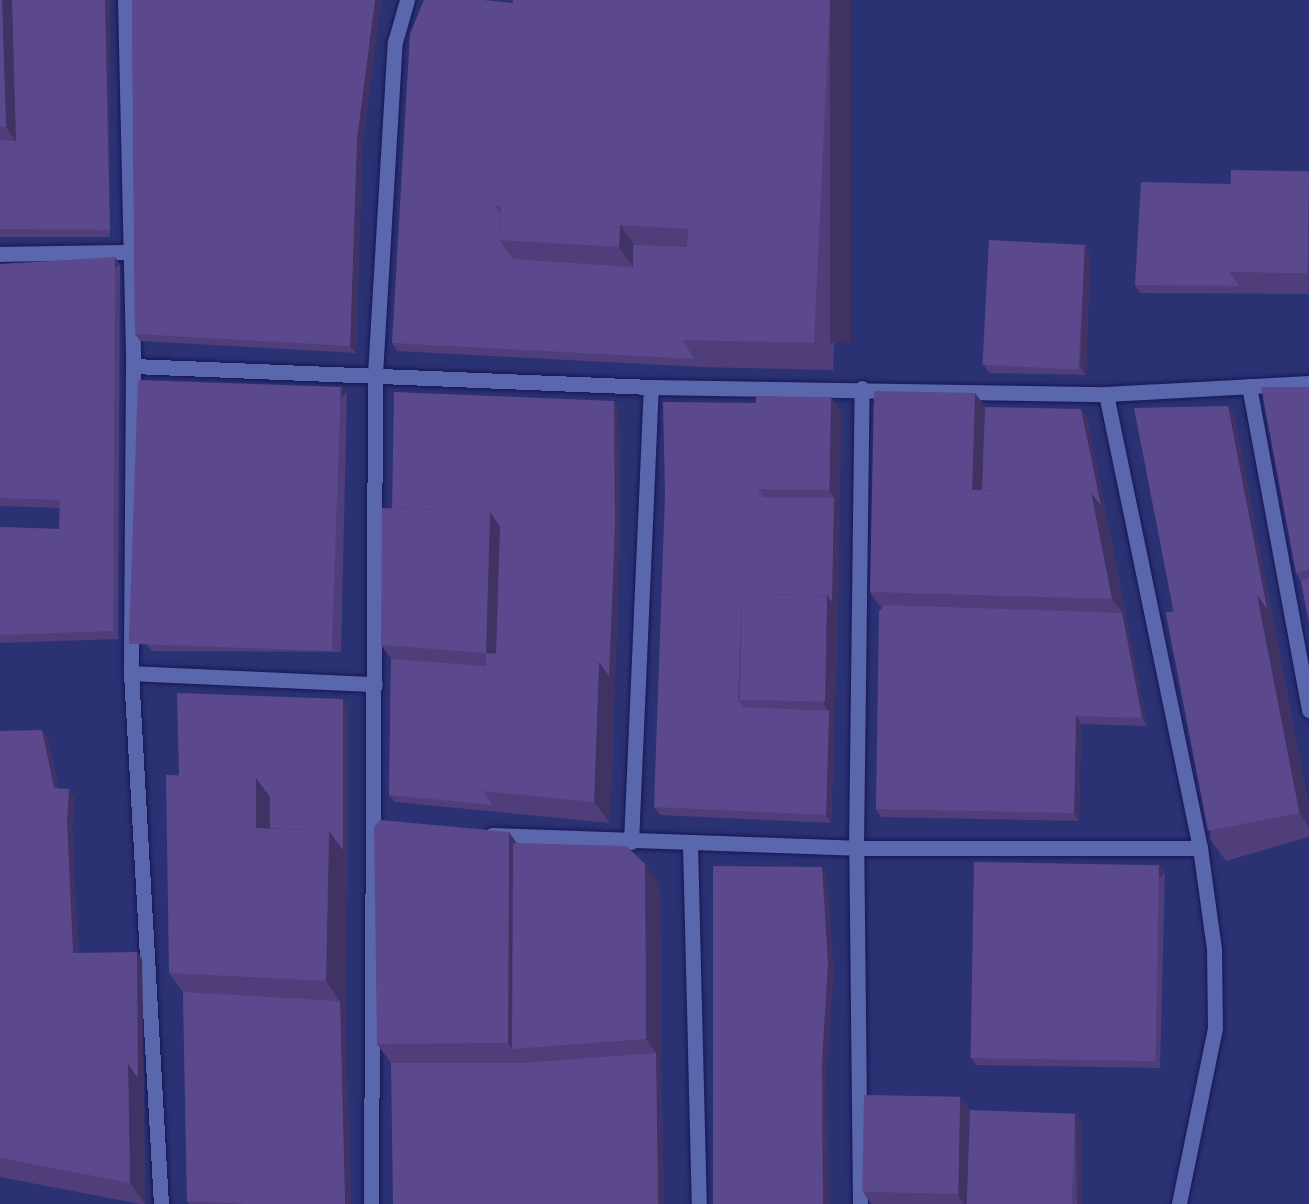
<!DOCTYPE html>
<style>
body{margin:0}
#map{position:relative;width:1309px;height:1204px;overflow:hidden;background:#2b3273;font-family:"Open Sans",sans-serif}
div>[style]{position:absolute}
.roads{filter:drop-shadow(0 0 2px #161655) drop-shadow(0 0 2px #161655)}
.minor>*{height:15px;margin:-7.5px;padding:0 7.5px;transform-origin:7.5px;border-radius:7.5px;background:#5b67ad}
.wall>*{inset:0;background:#4f3e79;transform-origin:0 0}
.shaded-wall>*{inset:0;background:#403263;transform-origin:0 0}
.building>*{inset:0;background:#5c488d;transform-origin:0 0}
span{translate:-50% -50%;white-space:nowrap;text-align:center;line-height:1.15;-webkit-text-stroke:5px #222767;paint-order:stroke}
</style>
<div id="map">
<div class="roads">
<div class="minor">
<div style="left:125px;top:0;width:366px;rotate:88.7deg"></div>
<div style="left:133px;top:366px;width:307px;rotate:90.4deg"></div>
<div style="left:131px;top:673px;width:532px;rotate:86.77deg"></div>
<div style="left:0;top:254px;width:130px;rotate:-0.9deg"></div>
<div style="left:133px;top:366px;width:518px;rotate:2.32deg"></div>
<div style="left:651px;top:387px;width:455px;rotate:0.9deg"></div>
<div style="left:1106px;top:394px;width:203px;rotate:-3.1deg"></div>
<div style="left:1249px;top:386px;width:330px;rotate:79.5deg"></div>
<div style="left:1106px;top:394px;width:464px;rotate:78.3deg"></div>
<div style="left:1200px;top:848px;width:102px;rotate:82.1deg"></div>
<div style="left:1214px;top:949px;width:79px;rotate:89.3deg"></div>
<div style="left:1215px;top:1028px;width:180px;rotate:101.6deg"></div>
<div style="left:131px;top:673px;width:244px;rotate:2.6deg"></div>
<div style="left:492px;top:835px;width:364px;rotate:2deg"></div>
<div style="left:856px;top:848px;width:344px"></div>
<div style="left:631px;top:842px;width:455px;rotate:-87.5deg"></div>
<div style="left:690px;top:844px;width:360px;rotate:88.6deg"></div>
<div style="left:371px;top:1204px;width:830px;rotate:-89.72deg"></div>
<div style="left:375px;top:374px;width:333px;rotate:-86.6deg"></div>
<div style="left:395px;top:42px;width:44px;rotate:-74.1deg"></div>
<div style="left:860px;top:1204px;width:356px;rotate:-90.6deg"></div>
<div style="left:856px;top:848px;width:460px;rotate:-89.3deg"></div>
</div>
</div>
<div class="wall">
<div style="left:0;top:0;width:110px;height:237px"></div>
<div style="clip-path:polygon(132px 0,381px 0,362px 147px,356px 353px,140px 341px,135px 334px)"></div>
<div style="clip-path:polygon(513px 0,851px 0,833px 370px,701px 367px,397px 351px,392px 343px,513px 3px)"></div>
<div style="clip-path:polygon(1309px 172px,1309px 294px,1140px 293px,1135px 285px,1231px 184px)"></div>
<div style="clip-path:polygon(1090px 253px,1086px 375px,989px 373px,984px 365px)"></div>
<div style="clip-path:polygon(0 264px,120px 265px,118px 639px,0 643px,0 527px,59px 529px,60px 508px,0 506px)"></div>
<div style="clip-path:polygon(341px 386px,347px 393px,341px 652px,152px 651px,147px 644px)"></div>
<div style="clip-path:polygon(1309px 387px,1309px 623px,1301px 581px,1296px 573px)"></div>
<div style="clip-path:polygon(975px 393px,985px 407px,1087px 416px,1127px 621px,1147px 726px,1081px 724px,1079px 821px,881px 817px,876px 809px,882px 609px,870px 592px)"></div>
<div style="clip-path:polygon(831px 397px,841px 412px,838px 610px,831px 823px,660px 815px,654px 807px,756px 403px)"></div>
<div style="clip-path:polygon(614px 401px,619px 409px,620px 534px,610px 823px,395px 802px,389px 795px,391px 659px,381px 645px,392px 508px)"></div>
<div style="clip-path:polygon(1228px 406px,1234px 414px,1309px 807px,1309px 837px,1226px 861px,1210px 839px)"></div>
<div style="clip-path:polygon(343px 699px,348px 707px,348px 858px,345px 1008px,351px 1204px,189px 1204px,187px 1201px,183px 992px,169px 973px,179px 776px)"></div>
<div style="clip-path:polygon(0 731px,48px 738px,58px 788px,75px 797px,72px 829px,78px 953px,142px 959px,145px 1204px,140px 1204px,0 1177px)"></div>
<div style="clip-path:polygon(517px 843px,660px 885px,661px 1061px,664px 1204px,391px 1063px,377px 1044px)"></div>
<div style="clip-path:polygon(1165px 872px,1160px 1068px,976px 1065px,971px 1058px)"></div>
<div style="clip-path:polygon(960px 1097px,970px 1110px,1081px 1121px,1082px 1204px,871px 1204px,863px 1192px)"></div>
</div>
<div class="shaded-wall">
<div style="clip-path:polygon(2px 0,13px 0,21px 149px,6px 127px)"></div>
<div style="left:105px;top:0;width:5px;height:230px"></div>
<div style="clip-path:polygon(375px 0,381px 0,362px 147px,356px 353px,350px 346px,357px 139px)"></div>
<div style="left:830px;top:0;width:21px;height:343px"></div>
<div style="clip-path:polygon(620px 225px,639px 252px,638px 274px,619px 247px)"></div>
<div style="clip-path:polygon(1085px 245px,1090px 253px,1086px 375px,1080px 367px)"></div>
<div style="left:115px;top:257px;width:9px;height:374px;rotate:58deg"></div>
<div style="left:341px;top:386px;width:9px;height:258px;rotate:49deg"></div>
<div style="clip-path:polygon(975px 393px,990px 414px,988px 504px,972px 490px)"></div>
<div style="clip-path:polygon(831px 397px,841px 412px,840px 505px,829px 490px)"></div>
<div style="clip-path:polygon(614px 401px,619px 409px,620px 534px,610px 823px,594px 802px,599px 662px)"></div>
<div style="clip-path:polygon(1228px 406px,1234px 414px,1309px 807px,1309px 827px,1299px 813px,1257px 595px)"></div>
<div style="clip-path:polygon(1081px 409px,1087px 416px,1127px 621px,1147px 726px,1142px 718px,1122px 613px,1112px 599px,1091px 492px)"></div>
<div style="clip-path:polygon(834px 498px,840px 505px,838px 610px,831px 823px,826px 815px,829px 711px,824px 704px,827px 595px)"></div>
<div style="clip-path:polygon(490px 512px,505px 534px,502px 667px,486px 653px)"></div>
<div style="clip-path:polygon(343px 699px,348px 707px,348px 858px,345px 1008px,351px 1204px,345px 1204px,340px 1001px,326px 981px,329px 831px)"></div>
<div style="clip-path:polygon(1076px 716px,1081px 724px,1079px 821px,1074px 813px)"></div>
<div style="clip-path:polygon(42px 730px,48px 738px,59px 796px,54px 788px)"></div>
<div style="clip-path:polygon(256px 778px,275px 805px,275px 847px,256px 828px)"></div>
<div style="clip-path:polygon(69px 789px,75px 797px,72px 829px,78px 961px,73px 953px,67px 821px)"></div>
<div style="clip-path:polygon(509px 832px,528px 859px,512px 1049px,508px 1043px)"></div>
<div style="clip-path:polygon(645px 864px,660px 885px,661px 1061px,664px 1204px,658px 1204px,656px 1053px,646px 1039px)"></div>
<div style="left:1159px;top:864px;width:10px;height:196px;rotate:53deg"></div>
<div style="clip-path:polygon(822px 867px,827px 874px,834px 972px,827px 1069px,829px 1204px,823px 1204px,822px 1061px)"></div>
<div style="clip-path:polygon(137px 952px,142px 959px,145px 1204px,130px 1183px,128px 1064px)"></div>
<div style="clip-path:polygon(960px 1097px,975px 1118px,973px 1204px,964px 1204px,958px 1196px)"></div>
<div style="clip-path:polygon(1075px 1113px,1081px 1121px,1082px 1204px,1077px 1204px)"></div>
</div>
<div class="building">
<div style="clip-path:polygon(0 0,2px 0,6px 127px,0 127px)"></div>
<div style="clip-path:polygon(12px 0,105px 0,110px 230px,0 229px,0 140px,16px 141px)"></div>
<div style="clip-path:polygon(132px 0,375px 0,357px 139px,350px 346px,135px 334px)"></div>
<div style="clip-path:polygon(424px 0,483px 0,513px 3px,507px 107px,501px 107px,495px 206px,500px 213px,499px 240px,513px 259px,633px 267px,633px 245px,687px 247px,682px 340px,695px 359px,392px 343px,410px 34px)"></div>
<div style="clip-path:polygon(513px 0,830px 0,814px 343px,682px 340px,688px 229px,620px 225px,619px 247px,499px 240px,501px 206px,495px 206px,501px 107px,507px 107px)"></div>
<div style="left:1231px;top:170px;width:78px;height:102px;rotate:1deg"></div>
<div style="clip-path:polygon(1141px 182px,1231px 184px,1229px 272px,1239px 286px,1135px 285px)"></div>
<div style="left:989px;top:240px;width:96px;height:125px;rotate:3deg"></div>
<div style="clip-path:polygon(115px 257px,113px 631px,0 635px,0 527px,59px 529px,60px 500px,0 498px,0 264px)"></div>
<div style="left:138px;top:380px;width:203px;height:264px;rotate:2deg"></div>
<div style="clip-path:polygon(1261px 387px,1309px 387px,1309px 570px,1296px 573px)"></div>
<div style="clip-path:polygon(874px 391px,975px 393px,972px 490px,1091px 492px,1112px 599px,870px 592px)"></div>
<div style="clip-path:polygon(394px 392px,614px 401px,615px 526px,609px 676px,599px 662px,496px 654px,500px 526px,490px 512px,392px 508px)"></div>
<div style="left:756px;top:396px;width:75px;height:93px;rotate:1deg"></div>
<div style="clip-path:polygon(663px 402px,756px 403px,758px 489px,763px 497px,834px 498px,832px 602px,827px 595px,742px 594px,738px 700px,744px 707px,829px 711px,826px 815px,654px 807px,665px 494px)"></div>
<div style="clip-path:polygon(1228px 406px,1267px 609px,1257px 595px,1175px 619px,1134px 408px)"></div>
<div style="clip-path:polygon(985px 407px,1081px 409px,1101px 506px,1091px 492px,982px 490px)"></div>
<div style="clip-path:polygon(382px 508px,490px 512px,486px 653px,599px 662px,594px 802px,483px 791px,486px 653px,381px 645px)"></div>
<div style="clip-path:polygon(1309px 578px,1309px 623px,1301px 581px)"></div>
<div style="left:742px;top:594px;width:85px;height:106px;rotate:1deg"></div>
<div style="left:1257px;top:595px;width:222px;height:93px;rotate:79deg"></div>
<div style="clip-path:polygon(885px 605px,1122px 613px,1142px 718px,1076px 716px,1074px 813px,876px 809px,879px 611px)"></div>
<div style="clip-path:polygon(391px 659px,486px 666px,483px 791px,493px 805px,389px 795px)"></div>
<div style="clip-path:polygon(177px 693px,343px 699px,343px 850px,329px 831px,270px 828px,270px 797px,256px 778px,179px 776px)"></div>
<div style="clip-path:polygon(42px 730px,54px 788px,69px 789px,67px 821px,73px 953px,137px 952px,138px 1078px,128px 1064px,0 1050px,0 731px)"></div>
<div style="clip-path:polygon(166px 775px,256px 778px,256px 828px,329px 831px,326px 981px,169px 973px)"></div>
<div style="clip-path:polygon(380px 820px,509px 832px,508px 1043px,377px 1044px,374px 827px)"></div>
<div style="clip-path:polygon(513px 843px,626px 846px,645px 864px,646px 1039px,512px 1049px)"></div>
<div style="left:974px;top:862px;width:185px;height:196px;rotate:1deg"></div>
<div style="clip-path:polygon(713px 866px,822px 867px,828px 964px,822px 1061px,823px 1204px,713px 1204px)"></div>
<div style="clip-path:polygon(183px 992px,340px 1001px,345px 1204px,246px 1204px,187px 1201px)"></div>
<div style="clip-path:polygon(0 1050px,128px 1064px,130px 1183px,0 1158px)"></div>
<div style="clip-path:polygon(656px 1053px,658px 1204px,393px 1204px,391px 1063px,522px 1063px)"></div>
<div style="left:864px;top:1095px;width:96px;height:97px;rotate:1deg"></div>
<div style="left:970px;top:1110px;width:105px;height:94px;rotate:2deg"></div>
</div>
</div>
